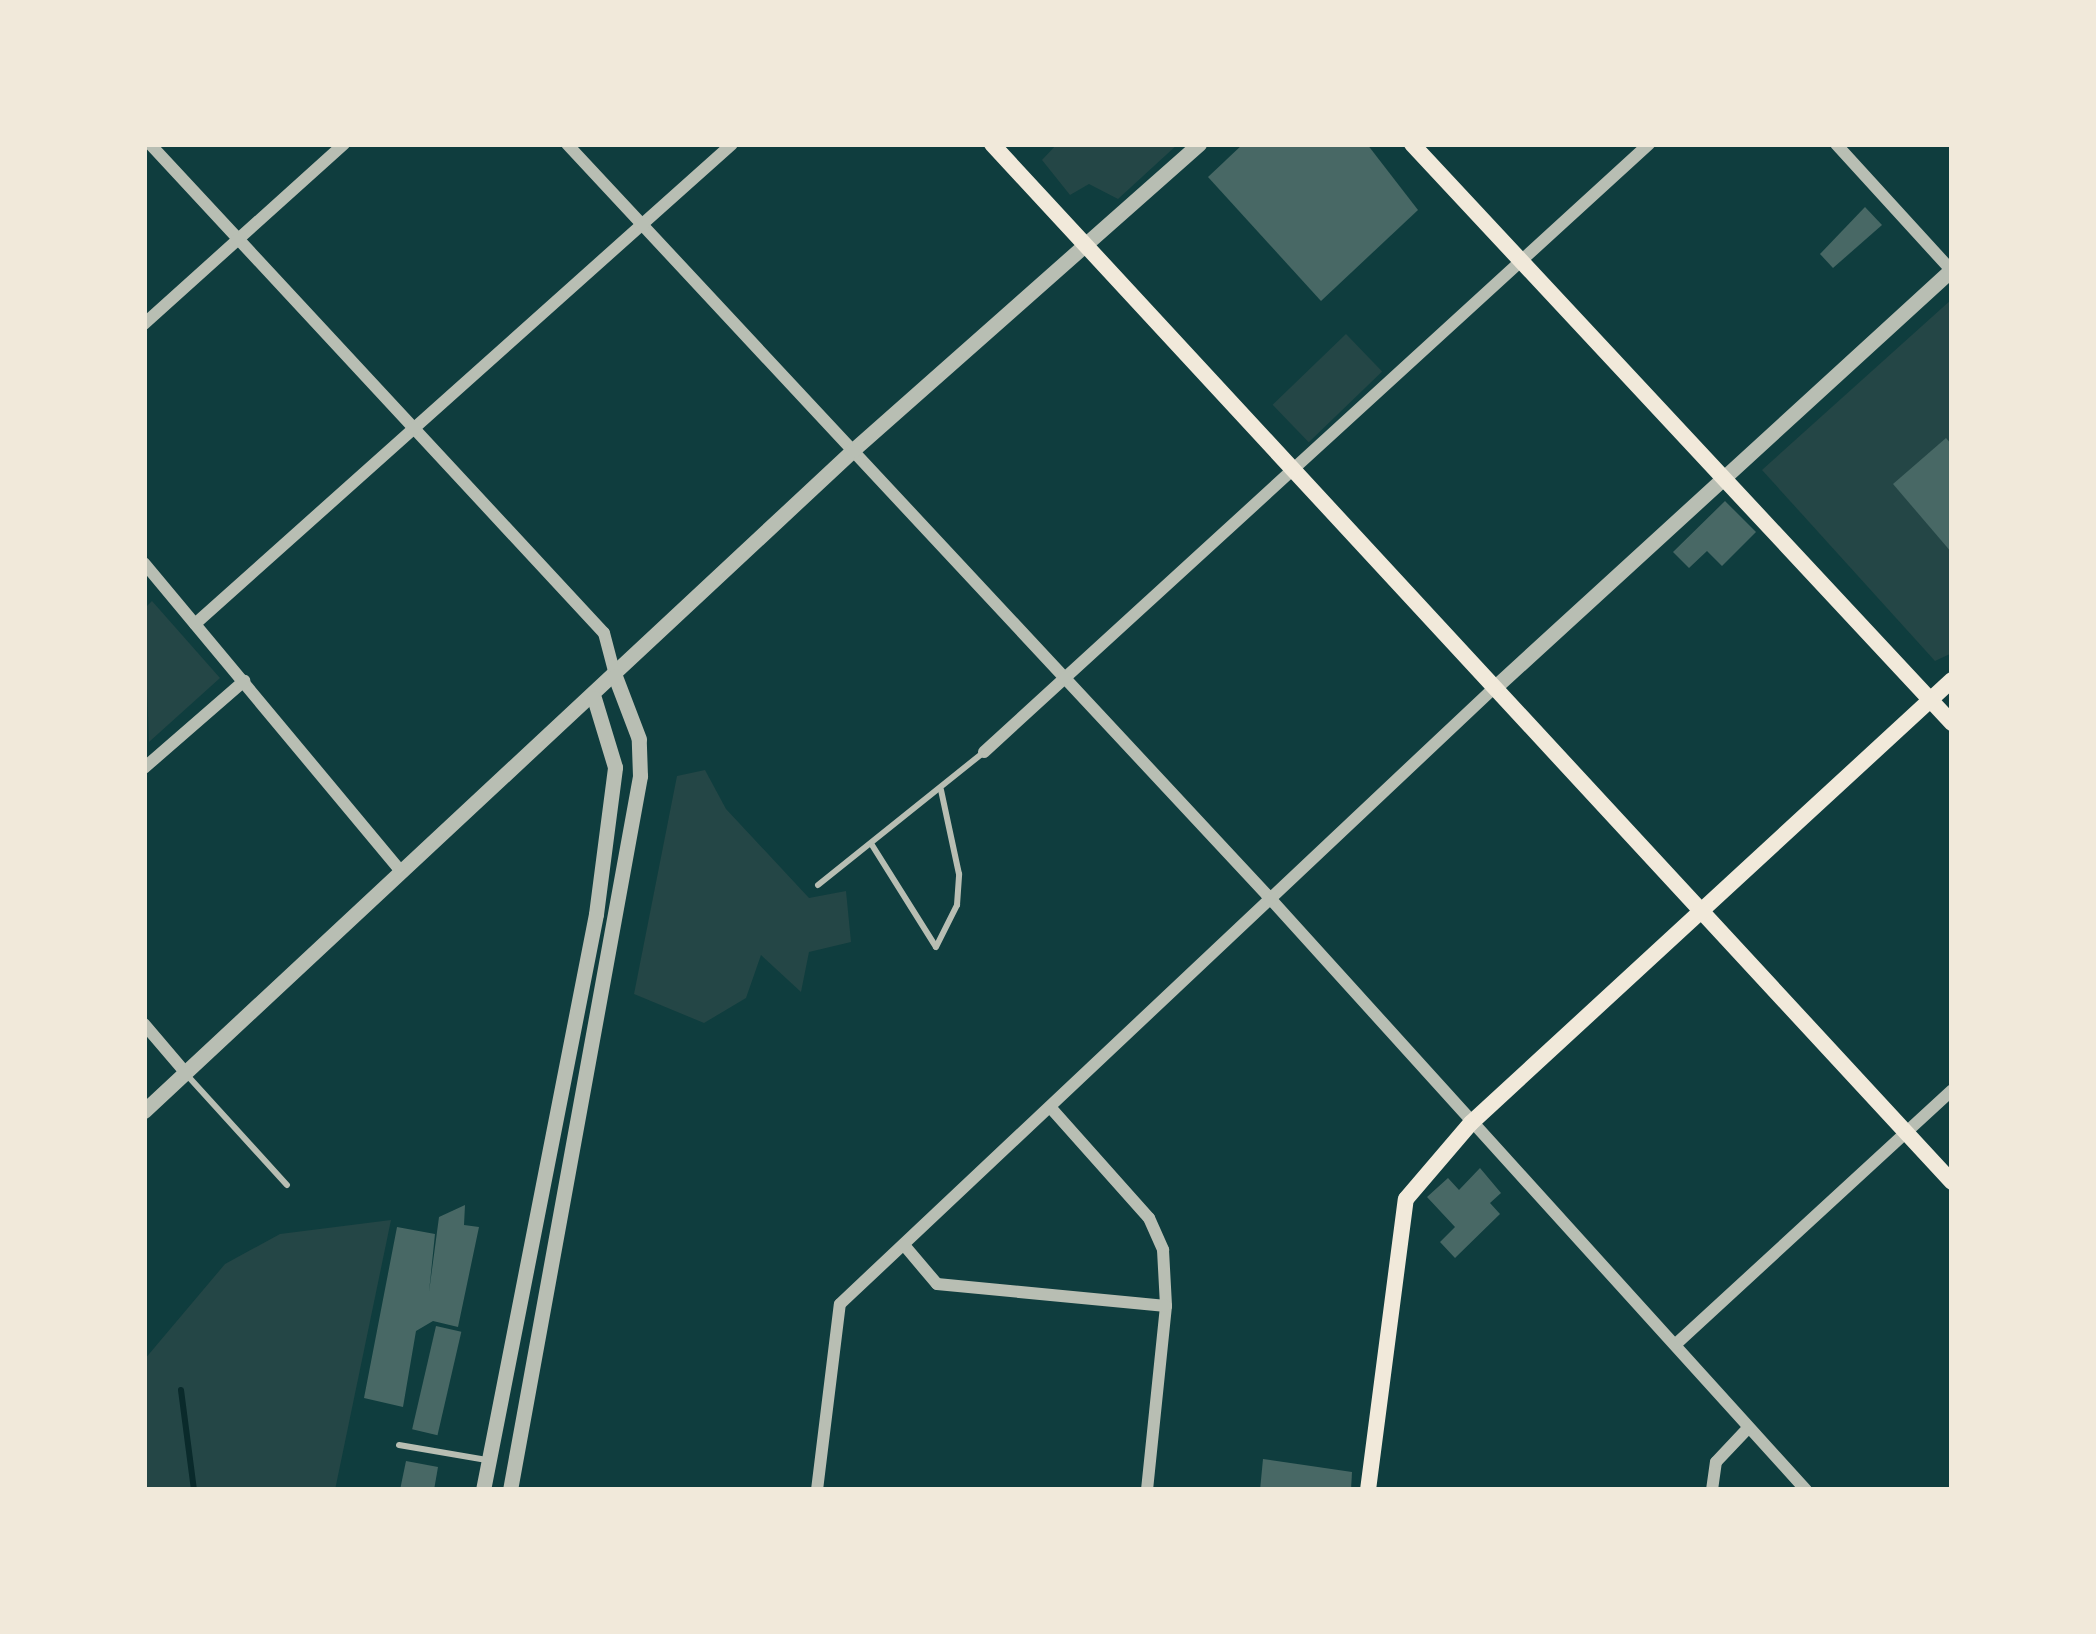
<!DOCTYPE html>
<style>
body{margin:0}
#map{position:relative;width:2096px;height:1634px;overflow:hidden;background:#0f3d3e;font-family:Montserrat,sans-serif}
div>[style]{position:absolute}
.green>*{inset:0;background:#244646;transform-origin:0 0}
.stream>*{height:6px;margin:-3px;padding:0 3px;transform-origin:3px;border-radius:3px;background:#0a2a2b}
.building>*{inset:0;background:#486865;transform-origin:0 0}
.service>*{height:6px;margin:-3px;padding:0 3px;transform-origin:3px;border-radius:3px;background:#b8beb3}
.minor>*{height:12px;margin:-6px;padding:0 6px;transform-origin:6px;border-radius:6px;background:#b8beb3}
.tertiary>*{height:15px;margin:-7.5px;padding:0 7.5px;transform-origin:7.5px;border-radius:7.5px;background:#b8beb3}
.secondary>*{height:16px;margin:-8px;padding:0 8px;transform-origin:8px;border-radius:8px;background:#f1e9da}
span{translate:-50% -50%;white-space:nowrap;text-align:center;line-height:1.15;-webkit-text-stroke:12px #f1e9da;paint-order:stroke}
.frame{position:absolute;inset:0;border:147px solid #f1e9da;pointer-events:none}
</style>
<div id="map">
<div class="green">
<div style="clip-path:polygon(1057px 144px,1178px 144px,1118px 199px,1089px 184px,1070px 195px,1042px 160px)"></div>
<div style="clip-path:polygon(1952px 299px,1952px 653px,1935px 661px,1762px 470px)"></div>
<div style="left:1346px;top:334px;width:52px;height:102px;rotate:46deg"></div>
<div style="clip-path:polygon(152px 601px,220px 678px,149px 742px,144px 609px)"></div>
<div style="clip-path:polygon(705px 770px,726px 809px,809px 898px,846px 891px,851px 942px,809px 952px,801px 992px,761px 955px,746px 998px,704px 1023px,634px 994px,677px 776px)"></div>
<div style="clip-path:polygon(391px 1220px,335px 1490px,144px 1490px,144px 1360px,225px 1264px,280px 1234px)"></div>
</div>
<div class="stream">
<div style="left:181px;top:1390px;width:101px;rotate:82.6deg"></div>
</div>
<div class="building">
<div style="clip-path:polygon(1243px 144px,1367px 144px,1418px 210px,1321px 301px,1208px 177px)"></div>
<div style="clip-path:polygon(1865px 207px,1882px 225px,1833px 268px,1820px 254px)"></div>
<div style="clip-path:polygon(1946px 438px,1952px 445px,1952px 553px,1893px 484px)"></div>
<div style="clip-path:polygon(1725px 501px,1756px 532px,1722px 566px,1707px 551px,1689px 568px,1673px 552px)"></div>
<div style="clip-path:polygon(1480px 1168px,1501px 1193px,1490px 1203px,1500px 1214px,1455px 1258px,1440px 1242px,1455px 1227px,1427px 1197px,1448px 1178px,1459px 1190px)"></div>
<div style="clip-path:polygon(465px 1205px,464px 1225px,479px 1227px,458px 1327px,433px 1321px,416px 1331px,403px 1407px,364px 1398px,397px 1227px,435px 1234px,429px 1292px,439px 1217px)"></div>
<div style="left:436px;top:1326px;width:26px;height:106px;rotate:13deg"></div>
<div style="clip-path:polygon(1263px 1459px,1352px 1472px,1351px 1490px,1260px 1490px)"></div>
<div style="clip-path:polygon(406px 1461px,438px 1467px,434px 1490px,400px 1490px)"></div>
</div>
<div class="service">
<div style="left:872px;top:845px;width:120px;rotate:57.9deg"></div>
<div style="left:818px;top:885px;width:213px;rotate:-38.7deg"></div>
<div style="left:936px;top:947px;width:47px;rotate:-63.4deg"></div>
<div style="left:957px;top:905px;width:31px;rotate:-86deg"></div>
<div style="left:959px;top:874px;width:86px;rotate:-102.1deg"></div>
<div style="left:186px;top:1074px;width:150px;rotate:47.7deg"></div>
<div style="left:399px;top:1445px;width:89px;rotate:9.7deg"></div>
</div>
<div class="minor">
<div style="left:150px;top:144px;width:667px;rotate:47.13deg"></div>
<div style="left:604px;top:633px;width:43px;rotate:75.3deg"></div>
<div style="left:567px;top:144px;width:1027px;rotate:47.01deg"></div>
<div style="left:1267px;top:895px;width:803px;rotate:47.83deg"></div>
<div style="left:1836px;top:144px;width:172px;rotate:47.6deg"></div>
<div style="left:144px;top:324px;width:269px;rotate:-42deg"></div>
<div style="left:144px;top:563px;width:398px;rotate:50.2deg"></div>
<div style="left:195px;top:624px;width:720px;rotate:-41.79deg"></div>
<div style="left:984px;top:752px;width:901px;rotate:-42.44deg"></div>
<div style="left:144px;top:768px;width:133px;rotate:-41deg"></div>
<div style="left:144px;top:1024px;width:62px;rotate:49.6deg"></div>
<div style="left:1050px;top:1107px;width:149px;rotate:48.3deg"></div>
<div style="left:1149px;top:1218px;width:35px;rotate:66deg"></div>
<div style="left:1163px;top:1250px;width:56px;rotate:86.9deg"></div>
<div style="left:1166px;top:1306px;width:185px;rotate:95.9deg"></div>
<div style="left:904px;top:1245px;width:51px;rotate:49.8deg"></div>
<div style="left:937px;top:1284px;width:230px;rotate:5.5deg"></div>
<div style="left:1676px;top:1344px;width:375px;rotate:-42.6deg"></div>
<div style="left:817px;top:1490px;width:187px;rotate:-83deg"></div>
<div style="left:840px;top:1304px;width:898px;rotate:-43.29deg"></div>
<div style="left:1712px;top:1490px;width:28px;rotate:-82deg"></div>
<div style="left:1716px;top:1462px;width:47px;rotate:-46.7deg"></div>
</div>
<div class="tertiary">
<div style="left:1494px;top:688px;width:621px;rotate:-42.45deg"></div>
<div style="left:144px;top:1111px;width:969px;rotate:-42.99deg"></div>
<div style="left:853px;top:450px;width:462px;rotate:-41.5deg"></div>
<div style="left:483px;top:1490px;width:587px;rotate:-78.9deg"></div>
<div style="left:596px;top:914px;width:148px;rotate:-82.6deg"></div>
<div style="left:615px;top:767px;width:72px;rotate:-106.9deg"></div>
<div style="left:510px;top:1490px;width:726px;rotate:-79.68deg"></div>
<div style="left:640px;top:776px;width:37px;rotate:-92deg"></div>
<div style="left:639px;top:739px;width:67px;rotate:-110.9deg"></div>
</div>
<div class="secondary">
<div style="left:992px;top:144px;width:1414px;rotate:47.24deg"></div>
<div style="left:1412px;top:144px;width:792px;rotate:47deg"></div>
<div style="left:1368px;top:1490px;width:293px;rotate:-82.6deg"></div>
<div style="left:1406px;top:1199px;width:100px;rotate:-49.5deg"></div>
<div style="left:1471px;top:1123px;width:654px;rotate:-42.65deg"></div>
</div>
<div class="frame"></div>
</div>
